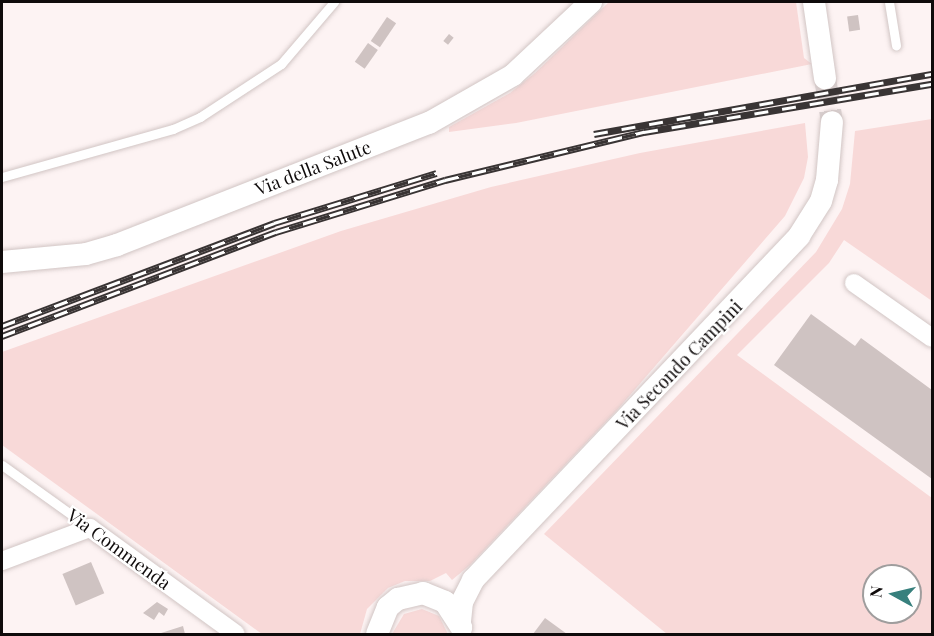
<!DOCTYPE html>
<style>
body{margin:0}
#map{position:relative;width:934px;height:636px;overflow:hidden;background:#fdf3f3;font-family:"Playfair Display",serif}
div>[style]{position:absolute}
.green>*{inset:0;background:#f8d9d8}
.building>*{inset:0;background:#cfc3c2;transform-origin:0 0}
.tertiary-tunnel>*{height:22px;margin-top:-11px;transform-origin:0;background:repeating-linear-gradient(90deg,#d9d0d0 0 22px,transparent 0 33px)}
.roads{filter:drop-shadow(0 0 2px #d1c5c4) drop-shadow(0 0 2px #d1c5c4)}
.service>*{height:9px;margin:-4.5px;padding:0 4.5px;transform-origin:4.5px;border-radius:4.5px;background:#fff}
.minor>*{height:18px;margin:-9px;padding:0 9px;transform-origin:9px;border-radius:9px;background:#fff}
.tertiary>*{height:22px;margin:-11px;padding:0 11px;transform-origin:11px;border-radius:11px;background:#fff}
.rail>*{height:7px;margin-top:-3.5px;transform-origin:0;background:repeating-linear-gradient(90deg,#fff 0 14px,#393434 0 28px);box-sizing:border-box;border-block:2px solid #393434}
span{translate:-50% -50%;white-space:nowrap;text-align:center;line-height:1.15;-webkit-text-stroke:4.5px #fff;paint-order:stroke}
.street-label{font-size:18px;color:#0f0b0b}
.frame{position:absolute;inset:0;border:3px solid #0f0b0b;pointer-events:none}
.north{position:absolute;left:862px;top:564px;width:60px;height:60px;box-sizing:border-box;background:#fff;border:2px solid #9f9d9d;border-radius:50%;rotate:278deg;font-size:16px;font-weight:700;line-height:24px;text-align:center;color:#0f0b0b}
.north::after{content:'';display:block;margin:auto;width:21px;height:27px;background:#37807d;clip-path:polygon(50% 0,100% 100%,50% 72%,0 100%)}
</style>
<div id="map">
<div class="green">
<div style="clip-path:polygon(609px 2px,796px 2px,804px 58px,812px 64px,516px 123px,449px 132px,449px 127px,510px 93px,535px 73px)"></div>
<div style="clip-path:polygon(evenodd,932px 119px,932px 301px,844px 240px,829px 263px,737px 355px,932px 498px,932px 634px,667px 634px,544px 534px,816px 252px,842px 209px,850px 184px,855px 131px,932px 119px,874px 576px,910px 576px,910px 612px,874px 612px,874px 576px)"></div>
<div style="clip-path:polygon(805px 123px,808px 157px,804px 178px,785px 216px,618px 409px,470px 565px,452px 580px,446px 573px,430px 581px,405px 581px,388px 588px,367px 609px,360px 634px,262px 634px,2px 445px,2px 352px,341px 231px,491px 187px,640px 153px)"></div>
<div style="clip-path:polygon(422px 609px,439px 616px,448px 634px,392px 634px,404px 614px)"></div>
</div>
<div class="building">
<div style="left:858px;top:15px;width:15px;height:11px;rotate:82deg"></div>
<div style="left:387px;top:17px;width:11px;height:29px;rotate:34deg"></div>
<div style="left:449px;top:34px;width:6px;height:9px;rotate:39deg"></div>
<div style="left:368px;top:43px;width:12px;height:23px;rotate:35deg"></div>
<div style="clip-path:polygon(811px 314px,855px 346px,861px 338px,932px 390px,932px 479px,774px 365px)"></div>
<div style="left:91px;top:562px;width:34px;height:31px;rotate:67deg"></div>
<div style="clip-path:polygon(157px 602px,168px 609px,164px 616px,159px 612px,154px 620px,143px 613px)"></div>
<div style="clip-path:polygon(545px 618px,567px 634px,533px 634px)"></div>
<div style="clip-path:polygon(183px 626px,185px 634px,158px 634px)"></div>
</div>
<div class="tertiary-tunnel">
<div style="left:825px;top:78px;width:45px;rotate:81deg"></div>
</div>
<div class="roads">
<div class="service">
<div style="left:889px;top:2px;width:44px;rotate:80.8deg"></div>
<div style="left:2px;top:177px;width:178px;rotate:-15.7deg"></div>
<div style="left:173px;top:129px;width:30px;rotate:-24deg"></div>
<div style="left:200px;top:117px;width:97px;rotate:-33.2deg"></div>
<div style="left:281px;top:64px;width:82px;rotate:-49.5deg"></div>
<div style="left:2px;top:465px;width:108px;rotate:35.6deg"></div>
</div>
<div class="minor">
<div style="left:854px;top:283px;width:95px;rotate:35.2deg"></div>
<div style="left:2px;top:561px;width:94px;rotate:-20.6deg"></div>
<div style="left:90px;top:528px;width:180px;rotate:36deg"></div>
</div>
<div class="tertiary">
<div style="left:814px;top:2px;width:77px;rotate:81.8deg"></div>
<div style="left:2px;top:262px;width:84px;rotate:-5.4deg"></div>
<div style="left:86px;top:254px;width:32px;rotate:-16deg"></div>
<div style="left:117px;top:245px;width:335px;rotate:-21.4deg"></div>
<div style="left:429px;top:123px;width:97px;rotate:-29.7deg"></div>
<div style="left:513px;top:75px;width:107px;rotate:-43.1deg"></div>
<div style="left:460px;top:621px;width:19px;rotate:-84deg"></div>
<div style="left:462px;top:602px;width:25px;rotate:-63deg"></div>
<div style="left:473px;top:580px;width:474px;rotate:-46.5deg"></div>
<div style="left:799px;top:236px;width:41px;rotate:-57.8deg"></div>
<div style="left:821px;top:201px;width:22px;rotate:-74deg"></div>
<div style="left:827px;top:180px;width:58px;rotate:-85.1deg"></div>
<div style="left:377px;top:634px;width:29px;rotate:-68deg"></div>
<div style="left:388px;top:607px;width:13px;rotate:-39deg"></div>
<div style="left:398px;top:599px;width:26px;rotate:-13deg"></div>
<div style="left:423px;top:593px;width:24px;rotate:22deg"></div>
<div style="left:445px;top:602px;width:30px;rotate:57deg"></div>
</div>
</div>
<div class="rail">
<div style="left:594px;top:134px;width:343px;rotate:-10.1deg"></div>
<div style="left:2px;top:326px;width:291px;rotate:-20.7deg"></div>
<div style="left:274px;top:223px;width:170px;rotate:-17.1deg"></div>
<div style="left:2px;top:336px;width:293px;rotate:-20.8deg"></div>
<div style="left:276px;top:232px;width:177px;rotate:-17.1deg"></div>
<div style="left:445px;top:180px;width:205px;rotate:-13.6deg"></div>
<div style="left:644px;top:132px;width:292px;rotate:-9.5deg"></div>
</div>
<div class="street-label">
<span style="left:313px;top:168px;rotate:-21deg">Via della Salute</span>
<span style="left:679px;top:365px;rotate:-46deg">Via Secondo Campini</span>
<span style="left:119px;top:549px;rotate:36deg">Via Commenda</span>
</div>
<div class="frame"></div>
<div class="north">N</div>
</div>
